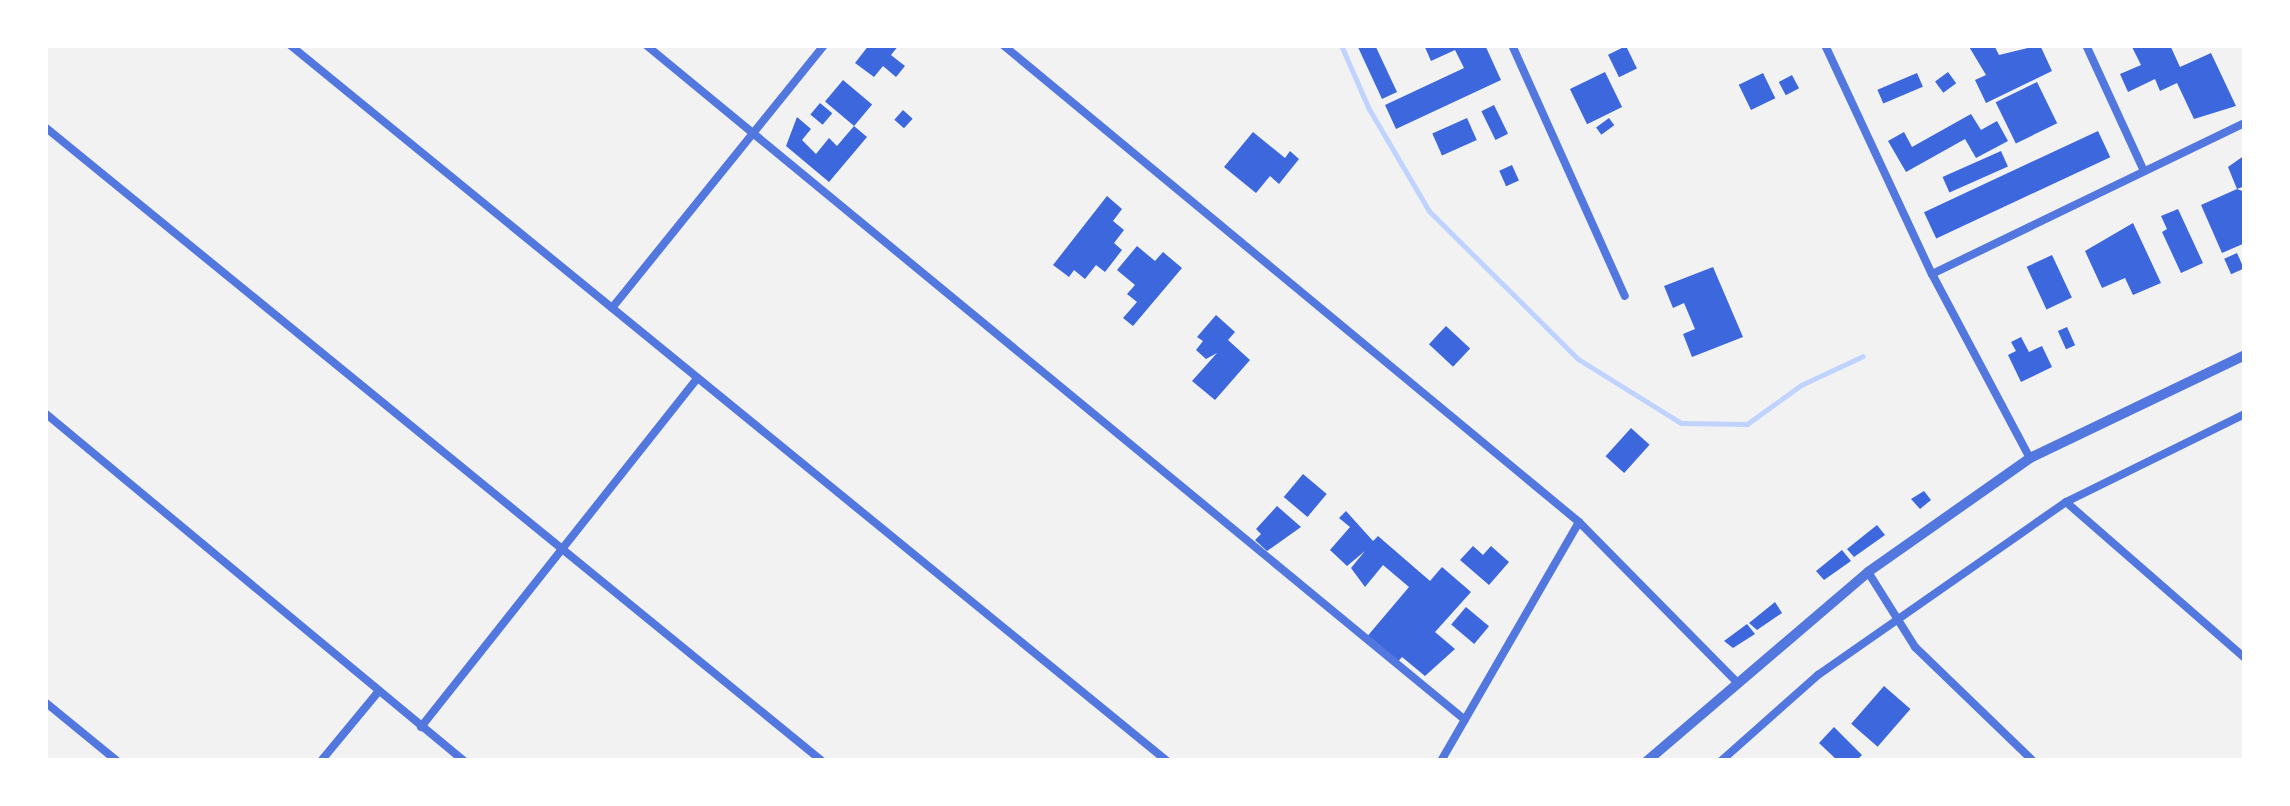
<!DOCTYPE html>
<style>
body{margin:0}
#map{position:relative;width:2290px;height:806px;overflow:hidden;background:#f2f2f2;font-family:"IBM Plex Sans",sans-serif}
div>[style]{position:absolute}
.stream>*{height:5px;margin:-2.5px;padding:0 2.5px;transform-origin:2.5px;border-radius:2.5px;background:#bfd3fe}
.building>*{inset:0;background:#3d67dc;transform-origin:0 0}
.minor>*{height:8px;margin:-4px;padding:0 4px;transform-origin:4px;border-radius:4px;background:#5277de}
.tertiary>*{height:10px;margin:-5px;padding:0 5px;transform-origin:5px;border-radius:5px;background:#5277de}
span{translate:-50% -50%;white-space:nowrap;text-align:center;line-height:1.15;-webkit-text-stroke:10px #fff;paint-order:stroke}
.frame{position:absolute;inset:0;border:48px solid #fff;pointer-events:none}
</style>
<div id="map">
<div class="stream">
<div style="left:1341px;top:45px;width:70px;rotate:66.4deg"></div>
<div style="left:1369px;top:109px;width:118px;rotate:59.5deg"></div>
<div style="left:1429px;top:211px;width:210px;rotate:44.8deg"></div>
<div style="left:1578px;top:359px;width:121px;rotate:31.9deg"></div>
<div style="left:1681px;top:423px;width:66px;rotate:0.9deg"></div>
<div style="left:1747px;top:424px;width:67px;rotate:-35.8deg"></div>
<div style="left:1801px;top:385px;width:68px;rotate:-25.1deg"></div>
</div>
<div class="building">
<div style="clip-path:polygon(869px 45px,899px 45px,891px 55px,905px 66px,896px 77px,883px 66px,874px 77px,855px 63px)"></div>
<div style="clip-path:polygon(1357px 45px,1375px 45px,1397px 92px,1382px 99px)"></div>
<div style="clip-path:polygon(1424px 45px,1485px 45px,1501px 80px,1396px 129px,1385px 105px,1464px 68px,1455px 50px,1431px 61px)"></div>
<div style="clip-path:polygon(1968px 45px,1994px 45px,1999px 55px,2040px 45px,2052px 71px,1986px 103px,1975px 80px,1986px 75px)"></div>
<div style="clip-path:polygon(2131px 45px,2170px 45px,2180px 67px,2211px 53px,2236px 106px,2194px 119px,2177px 83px,2160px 91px,2155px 79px,2128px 92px,2120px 74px,2141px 65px)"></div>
<div style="left:1626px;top:46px;width:25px;height:20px;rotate:64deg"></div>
<div style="left:1605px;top:72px;width:39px;height:39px;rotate:64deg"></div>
<div style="left:1948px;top:72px;width:14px;height:16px;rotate:54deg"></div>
<div style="left:1763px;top:73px;width:28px;height:27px;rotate:64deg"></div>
<div style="left:1917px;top:73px;width:15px;height:43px;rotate:67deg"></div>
<div style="left:1792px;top:75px;width:15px;height:15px;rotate:62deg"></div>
<div style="left:843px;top:80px;width:38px;height:28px;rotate:40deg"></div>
<div style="left:2037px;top:82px;width:46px;height:46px;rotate:64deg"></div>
<div style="left:820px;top:103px;width:16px;height:15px;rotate:40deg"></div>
<div style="left:1494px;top:105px;width:32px;height:14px;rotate:64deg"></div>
<div style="left:903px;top:110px;width:13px;height:13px;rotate:42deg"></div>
<div style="clip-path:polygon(1971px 114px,1981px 130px,1997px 121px,2008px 141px,1976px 158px,1965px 139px,1906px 172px,1888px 141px,1904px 132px,1912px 147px)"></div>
<div style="clip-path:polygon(797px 117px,811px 129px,802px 140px,816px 154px,829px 138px,837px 146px,854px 126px,867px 137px,829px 182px,786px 146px)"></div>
<div style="left:1467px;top:118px;width:24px;height:38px;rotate:66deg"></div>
<div style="left:1609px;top:118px;width:9px;height:16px;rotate:54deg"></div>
<div style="left:2098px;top:131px;width:29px;height:192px;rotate:65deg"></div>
<div style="clip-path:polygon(1253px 132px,1285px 158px,1290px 151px,1299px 159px,1279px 184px,1270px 176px,1256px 193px,1224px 167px)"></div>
<div style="left:2001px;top:151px;width:17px;height:64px;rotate:66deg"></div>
<div style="clip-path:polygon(2245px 155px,2245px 186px,2237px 189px,2228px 167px)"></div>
<div style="left:1512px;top:165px;width:17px;height:14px;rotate:66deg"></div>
<div style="clip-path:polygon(2237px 189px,2245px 192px,2245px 243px,2222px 253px,2201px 205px)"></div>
<div style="clip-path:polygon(1107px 196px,1122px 209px,1113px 221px,1124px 230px,1114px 243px,1122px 250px,1105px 272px,1096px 265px,1085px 279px,1074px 270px,1069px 277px,1053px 265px)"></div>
<div style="clip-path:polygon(2178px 209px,2203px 263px,2181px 273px,2162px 232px,2167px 229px,2161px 216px)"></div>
<div style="clip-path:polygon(2133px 223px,2161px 283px,2133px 295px,2125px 278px,2102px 288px,2085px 251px)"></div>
<div style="clip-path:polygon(1137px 246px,1155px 261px,1163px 252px,1182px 268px,1133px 326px,1123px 318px,1137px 302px,1127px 294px,1135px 285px,1117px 270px)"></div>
<div style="left:2237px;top:253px;width:17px;height:14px;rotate:66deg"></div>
<div style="left:2052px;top:255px;width:47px;height:28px;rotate:65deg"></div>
<div style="clip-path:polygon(1713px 267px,1743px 337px,1692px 357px,1683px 334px,1695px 329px,1684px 303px,1673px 308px,1664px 286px)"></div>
<div style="clip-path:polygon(1216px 315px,1235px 332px,1228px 340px,1250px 360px,1215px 400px,1192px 381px,1217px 353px,1206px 359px,1196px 350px,1203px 341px,1197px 337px)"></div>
<div style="left:1446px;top:326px;width:33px;height:25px;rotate:43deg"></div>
<div style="left:2067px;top:327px;width:20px;height:10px;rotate:66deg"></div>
<div style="clip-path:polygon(2021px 337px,2029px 352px,2042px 346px,2052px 367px,2021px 382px,2008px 355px,2016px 351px,2011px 342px)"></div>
<div style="left:1631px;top:428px;width:25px;height:38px;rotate:42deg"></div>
<div style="left:1303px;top:474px;width:31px;height:30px;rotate:40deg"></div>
<div style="clip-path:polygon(1924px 491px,1931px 500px,1920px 509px,1911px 499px)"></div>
<div style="clip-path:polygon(1277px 506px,1301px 527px,1267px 551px,1255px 540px,1261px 534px,1256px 529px)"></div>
<div style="clip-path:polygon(1346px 511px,1373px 541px,1378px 536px,1430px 581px,1442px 567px,1471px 592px,1435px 632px,1455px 649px,1425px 676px,1402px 657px,1395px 665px,1365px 639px,1409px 587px,1383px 565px,1365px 587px,1351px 568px,1365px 551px,1347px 566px,1330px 550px,1350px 527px,1339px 518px)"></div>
<div style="clip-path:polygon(1877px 525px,1885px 535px,1854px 557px,1847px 549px)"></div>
<div style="clip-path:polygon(1473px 546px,1483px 555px,1491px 546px,1509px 562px,1489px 585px,1460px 560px)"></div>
<div style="clip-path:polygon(1842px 550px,1851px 561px,1824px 580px,1816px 571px)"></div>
<div style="clip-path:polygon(1775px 602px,1782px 613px,1757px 630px,1749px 623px)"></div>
<div style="left:1466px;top:607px;width:30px;height:23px;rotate:40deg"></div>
<div style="clip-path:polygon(1747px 624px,1755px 634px,1733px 648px,1724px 641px)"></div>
<div style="left:1884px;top:686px;width:35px;height:50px;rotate:41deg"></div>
<div style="clip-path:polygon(1834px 727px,1862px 755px,1856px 761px,1838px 761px,1819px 743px)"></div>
</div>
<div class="minor">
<div style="left:290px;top:45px;width:1132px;rotate:39.23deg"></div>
<div style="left:646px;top:45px;width:1061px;rotate:39.49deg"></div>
<div style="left:1003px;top:45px;width:748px;rotate:39.63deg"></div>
<div style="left:1579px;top:522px;width:223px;rotate:45.4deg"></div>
<div style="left:1512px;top:45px;width:275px;rotate:65.8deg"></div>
<div style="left:1825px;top:45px;width:253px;rotate:65deg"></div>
<div style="left:1932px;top:274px;width:208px;rotate:62deg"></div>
<div style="left:2086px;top:45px;width:136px;rotate:65.3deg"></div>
<div style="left:45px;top:127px;width:1003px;rotate:39.21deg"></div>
<div style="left:1932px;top:274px;width:348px;rotate:-25.8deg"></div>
<div style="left:612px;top:308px;width:338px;rotate:-51.1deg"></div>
<div style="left:45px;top:413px;width:545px;rotate:39.71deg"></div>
<div style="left:2066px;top:502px;width:237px;rotate:41.1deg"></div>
<div style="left:1868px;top:572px;width:89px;rotate:57.9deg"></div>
<div style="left:1915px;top:647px;width:164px;rotate:44deg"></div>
<div style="left:45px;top:702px;width:93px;rotate:39.3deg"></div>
<div style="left:421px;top:727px;width:443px;rotate:-51.6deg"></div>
<div style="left:321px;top:761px;width:91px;rotate:-50.4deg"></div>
<div style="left:1441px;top:761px;width:276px;rotate:-60deg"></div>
<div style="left:1721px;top:761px;width:130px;rotate:-41.6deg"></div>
<div style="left:1818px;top:675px;width:302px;rotate:-34.9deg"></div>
<div style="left:2066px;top:502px;width:199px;rotate:-26.2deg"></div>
</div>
<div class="tertiary">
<div style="left:1647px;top:761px;width:291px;rotate:-40.5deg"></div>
<div style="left:1868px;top:572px;width:198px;rotate:-35.1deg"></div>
<div style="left:2030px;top:458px;width:238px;rotate:-25.6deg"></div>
</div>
<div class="frame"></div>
</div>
